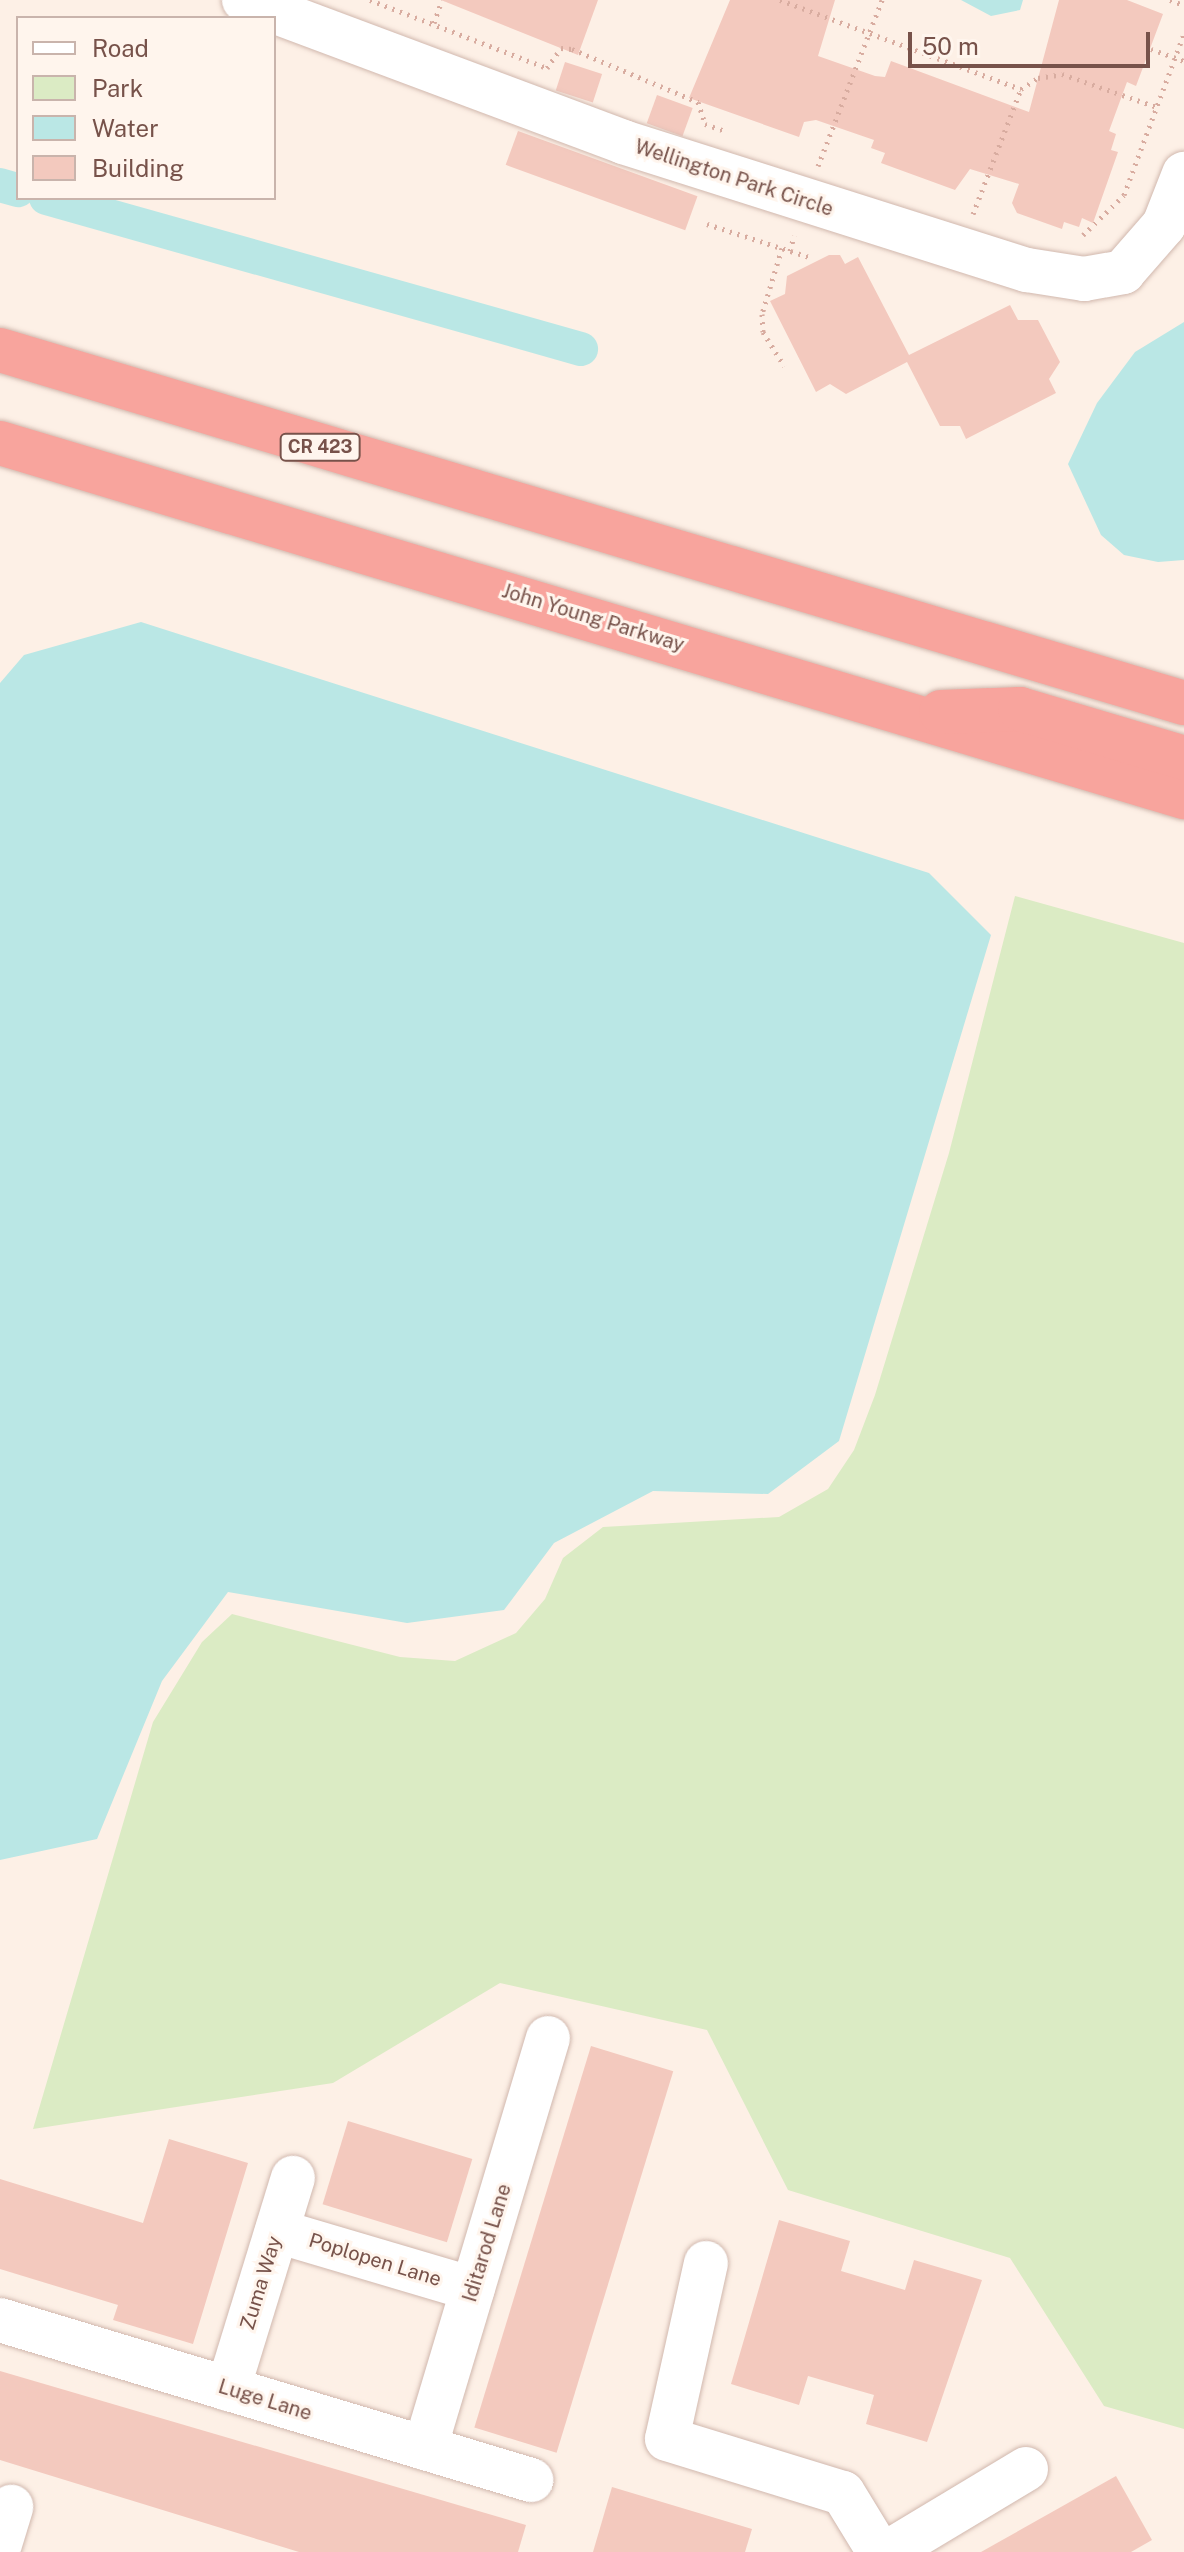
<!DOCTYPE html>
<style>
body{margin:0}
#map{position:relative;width:1184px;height:2552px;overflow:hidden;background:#fdf0e6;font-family:"Public Sans",sans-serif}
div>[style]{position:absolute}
.green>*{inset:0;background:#dbebc4}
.water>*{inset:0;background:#bae7e5}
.canal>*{height:34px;margin:-17px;padding:0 17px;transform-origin:17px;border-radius:17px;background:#bae7e5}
.building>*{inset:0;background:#f3c9be;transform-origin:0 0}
.path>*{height:5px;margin-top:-2.5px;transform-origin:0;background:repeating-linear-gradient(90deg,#d8aca0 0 2px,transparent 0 8px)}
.roads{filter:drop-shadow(0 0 2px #d1b8ae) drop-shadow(0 0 2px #d1b8ae)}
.minor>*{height:44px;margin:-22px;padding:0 22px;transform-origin:22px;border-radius:22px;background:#fff}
.highway>*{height:44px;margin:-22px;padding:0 22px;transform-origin:22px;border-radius:22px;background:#f8a49d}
span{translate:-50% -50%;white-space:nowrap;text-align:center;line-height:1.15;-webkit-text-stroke:6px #fff5ed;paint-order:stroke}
.shield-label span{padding:2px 6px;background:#fff5ed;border:2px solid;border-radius:6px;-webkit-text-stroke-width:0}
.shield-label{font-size:18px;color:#77524a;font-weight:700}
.street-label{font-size:20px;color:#77524a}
.legend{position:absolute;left:16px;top:16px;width:260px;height:184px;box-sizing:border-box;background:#fff5ed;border:2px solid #c9b4ac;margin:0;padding:10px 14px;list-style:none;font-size:24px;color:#77524a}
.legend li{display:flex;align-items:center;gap:16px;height:40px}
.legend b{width:40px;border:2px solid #c9b4ac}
.scale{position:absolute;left:908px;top:32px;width:242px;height:36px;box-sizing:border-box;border:4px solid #77524a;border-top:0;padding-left:10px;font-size:24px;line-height:28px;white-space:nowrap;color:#77524a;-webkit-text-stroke:6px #fff5ed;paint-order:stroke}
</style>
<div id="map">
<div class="green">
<div style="clip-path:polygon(1015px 896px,1184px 943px,1184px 2429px,1104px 2406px,1010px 2258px,788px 2190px,707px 2030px,500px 1983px,333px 2083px,33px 2129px,153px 1722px,202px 1642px,232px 1614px,400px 1657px,455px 1661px,516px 1633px,545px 1599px,563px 1558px,603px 1527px,779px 1517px,828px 1489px,854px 1450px,875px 1395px,949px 1153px)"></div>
</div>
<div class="water">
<div style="clip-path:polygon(961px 0,1023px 0,1020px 10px,991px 16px)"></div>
<div style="clip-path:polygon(1184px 322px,1184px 560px,1158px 562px,1124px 555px,1101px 535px,1068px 464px,1097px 403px,1135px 352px)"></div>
<div style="clip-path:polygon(141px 622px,929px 873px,991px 935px,839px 1441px,768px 1494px,653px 1491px,554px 1543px,504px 1610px,407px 1623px,228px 1592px,162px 1681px,97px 1839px,0 1860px,0 683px,24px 655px)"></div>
</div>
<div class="canal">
<div style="left:0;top:185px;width:19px;rotate:16deg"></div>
<div style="left:46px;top:198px;width:556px;rotate:15.76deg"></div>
</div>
<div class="building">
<div style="clip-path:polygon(441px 0,598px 0,578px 55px)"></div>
<div style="clip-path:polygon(730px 0,835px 0,818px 56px,875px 76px,885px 77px,891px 61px,1029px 112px,1059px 0,1127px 0,1163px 14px,1136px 86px,1127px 82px,1109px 131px,1116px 134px,1111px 150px,1118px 152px,1093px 223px,1082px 218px,1079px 227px,1064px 222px,1062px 229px,1017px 213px,1012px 203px,1019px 184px,970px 169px,955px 190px,881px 163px,885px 153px,871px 148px,874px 140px,816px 120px,804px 122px,799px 137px,689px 98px)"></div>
<div style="left:565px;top:62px;width:39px;height:30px;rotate:18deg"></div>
<div style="left:657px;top:95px;width:38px;height:30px;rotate:20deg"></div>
<div style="left:518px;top:131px;width:191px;height:36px;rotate:20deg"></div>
<div style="clip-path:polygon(829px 255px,840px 255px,845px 264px,858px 257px,909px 355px,1010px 305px,1018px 320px,1038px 320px,1060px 362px,1049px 379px,1056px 393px,966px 439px,960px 426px,940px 426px,907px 362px,846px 394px,830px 384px,816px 392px,770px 301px,785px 294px,787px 276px)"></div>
<div style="left:591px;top:2046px;width:86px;height:399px;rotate:17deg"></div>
<div style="left:348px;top:2121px;width:130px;height:87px;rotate:17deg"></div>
<div style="clip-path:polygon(169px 2139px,248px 2163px,193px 2344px,113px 2320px,118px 2305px,0 2269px,0 2179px,143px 2223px)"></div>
<div style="clip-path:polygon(779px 2220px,850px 2241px,841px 2271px,905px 2290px,914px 2260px,982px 2280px,927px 2442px,866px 2424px,874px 2395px,808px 2376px,799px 2405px,731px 2384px)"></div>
<div style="clip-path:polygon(0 2371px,526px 2525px,518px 2552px,299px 2552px,0 2460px)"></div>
<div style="clip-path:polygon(1116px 2476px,1152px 2540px,1131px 2552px,981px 2552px)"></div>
<div style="clip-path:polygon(612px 2487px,752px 2529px,745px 2552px,593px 2552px)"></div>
</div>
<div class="path">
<div style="left:370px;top:0;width:190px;rotate:21deg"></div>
<div style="left:547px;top:68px;width:24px;rotate:-55deg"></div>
<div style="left:561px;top:48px;width:11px;rotate:5deg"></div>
<div style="left:572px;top:49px;width:137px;rotate:22.8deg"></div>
<div style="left:698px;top:102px;width:23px;rotate:72deg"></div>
<div style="left:705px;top:124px;width:21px;rotate:19deg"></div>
<div style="left:780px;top:0;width:257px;rotate:20.3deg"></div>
<div style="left:1170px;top:0;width:15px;rotate:20deg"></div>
<div style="left:434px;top:23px;width:24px;rotate:-71deg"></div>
<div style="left:1151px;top:49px;width:35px;rotate:20deg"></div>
<div style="left:818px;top:166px;width:178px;rotate:-68.9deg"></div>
<div style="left:973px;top:214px;width:134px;rotate:-69deg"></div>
<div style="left:1021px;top:89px;width:20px;rotate:-33deg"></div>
<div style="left:1038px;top:78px;width:24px;rotate:-9deg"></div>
<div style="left:1062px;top:74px;width:101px;rotate:19.2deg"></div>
<div style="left:707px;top:224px;width:107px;rotate:17.9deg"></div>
<div style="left:1083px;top:235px;width:57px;rotate:-44.3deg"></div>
<div style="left:1124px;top:195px;width:172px;rotate:-69.6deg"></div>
<div style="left:782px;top:248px;width:69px;rotate:106.9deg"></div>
<div style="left:762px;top:314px;width:18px;rotate:87deg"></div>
<div style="left:763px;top:332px;width:40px;rotate:58deg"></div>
<div style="left:790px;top:251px;width:16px;rotate:-75deg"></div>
</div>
<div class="roads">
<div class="minor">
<div style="left:244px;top:0;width:405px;rotate:20.5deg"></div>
<div style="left:623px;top:142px;width:424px;rotate:17.6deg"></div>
<div style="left:1027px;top:270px;width:58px;rotate:9deg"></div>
<div style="left:1084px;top:279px;width:40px;rotate:-10deg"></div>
<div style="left:1123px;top:272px;width:62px;rotate:-48.9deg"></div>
<div style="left:1164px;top:225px;width:55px;rotate:-68.6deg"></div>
<div style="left:277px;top:2231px;width:204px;rotate:16.5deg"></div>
<div style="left:706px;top:2263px;width:180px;rotate:102.5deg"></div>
<div style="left:667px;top:2439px;width:184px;rotate:17.1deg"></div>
<div style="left:843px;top:2493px;width:69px;rotate:58.6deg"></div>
<div style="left:0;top:2320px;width:555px;rotate:16.77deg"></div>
<div style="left:228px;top:2389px;width:221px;rotate:-72.9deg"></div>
<div style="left:425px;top:2448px;width:428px;rotate:-73.3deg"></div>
<div style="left:0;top:2544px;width:39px;rotate:-73deg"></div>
<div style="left:888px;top:2552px;width:161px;rotate:-31deg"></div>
</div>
<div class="highway">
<div style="left:0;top:350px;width:1236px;rotate:16.6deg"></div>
<div style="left:0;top:443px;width:1236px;rotate:16.65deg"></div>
<div style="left:941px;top:712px;width:79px;rotate:-2.2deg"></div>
<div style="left:1020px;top:709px;width:171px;rotate:16.6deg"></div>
</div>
</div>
<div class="shield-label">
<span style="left:320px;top:447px">CR 423</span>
</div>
<div class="street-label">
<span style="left:734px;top:178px;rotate:18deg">Wellington Park Circle</span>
<span style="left:593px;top:618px;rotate:17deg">John Young Parkway</span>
<span style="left:487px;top:2243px;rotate:-73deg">Iditarod Lane</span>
<span style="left:375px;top:2260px;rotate:17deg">Poplopen Lane</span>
<span style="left:261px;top:2283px;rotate:-73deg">Zuma Way</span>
<span style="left:265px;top:2400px;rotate:17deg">Luge Lane</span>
</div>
<ul class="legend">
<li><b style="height:10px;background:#fff"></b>Road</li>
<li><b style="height:22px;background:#dbebc4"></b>Park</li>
<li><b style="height:22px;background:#bae7e5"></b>Water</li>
<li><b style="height:22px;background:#f3c9be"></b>Building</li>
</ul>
<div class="scale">50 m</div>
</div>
